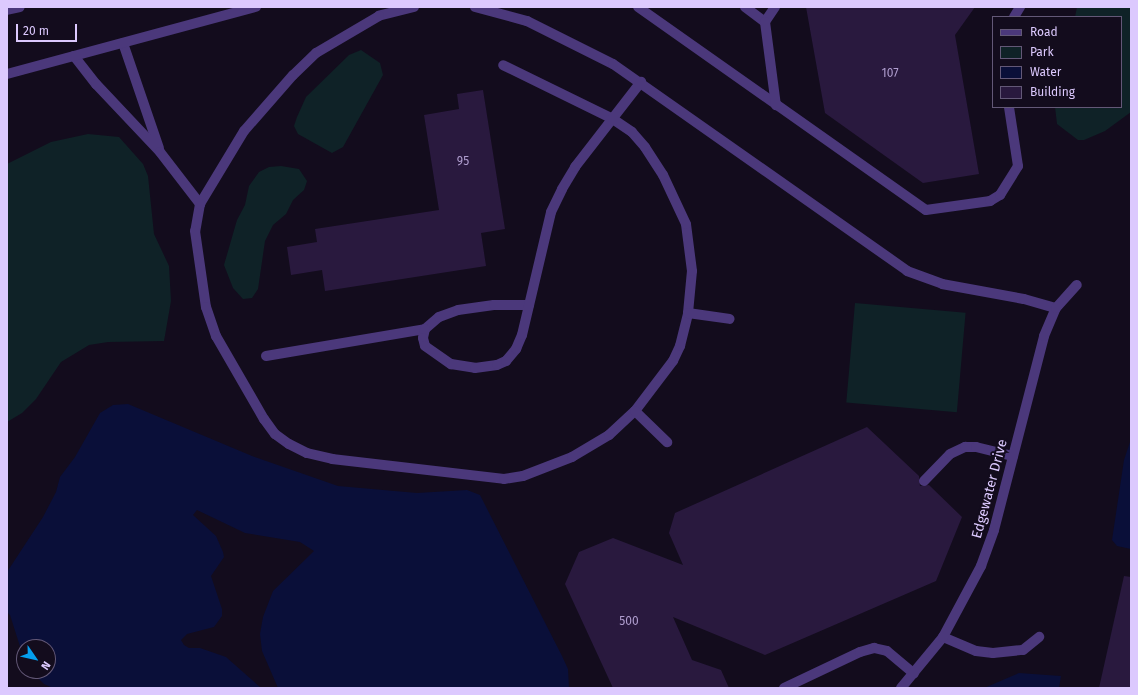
<!DOCTYPE html>
<style>
body{margin:0}
#map{position:relative;width:1138px;height:695px;overflow:hidden;background:#130c1d;font-family:"Fira Sans",sans-serif}
div>[style]{position:absolute}
.green>*{inset:0;background:#0f2227;transform-origin:0 0}
.water>*{inset:0;background:#0a0f39}
.building>*{inset:0;background:#29193e}
.lane>*{height:10px;margin:-5px;padding:0 5px;transform-origin:5px;border-radius:5px;background:#4b387b}
.street>*{height:10px;margin:-5px;padding:0 5px;transform-origin:5px;border-radius:5px;background:#4b387b}
span{translate:-50% -50%;white-space:nowrap;text-align:center;line-height:1.15;-webkit-text-stroke:4px #130c1d;paint-order:stroke}
.number-label{font-size:12px;color:#af9dce}
.number-label span{-webkit-text-stroke-width:0}
.street-label{font-size:14px;color:#dcc9fe}
.frame{position:absolute;inset:0;border:8px solid #dcc9fe;pointer-events:none}
.legend{position:absolute;left:992px;top:16px;width:130px;height:92px;box-sizing:border-box;background:#130c1d;border:1px solid #635877;margin:0;padding:5px 7px;list-style:none;font-size:12px;color:#dcc9fe}
.legend li{display:flex;align-items:center;gap:8px;height:20px}
.legend b{width:20px;border:1px solid #635877}
.north{position:absolute;left:16px;top:639px;width:40px;height:40px;box-sizing:border-box;background:#130c1d;border:1px solid #635877;border-radius:50%;rotate:124deg;font-size:11px;font-weight:700;line-height:16px;text-align:center;color:#dcc9fe}
.north::after{content:'';display:block;margin:auto;width:14px;height:18px;background:#059fee;clip-path:polygon(50% 0,100% 100%,50% 72%,0 100%)}
.scale{position:absolute;left:16px;top:24px;width:61px;height:18px;box-sizing:border-box;border:2px solid #dcc9fe;border-top:0;padding-left:5px;font-size:12px;line-height:14px;white-space:nowrap;color:#dcc9fe;-webkit-text-stroke:3px #130c1d;paint-order:stroke}
</style>
<div id="map">
<div class="green">
<div style="clip-path:polygon(1077px 7px,1131px 7px,1131px 112px,1105px 131px,1084px 140px,1078px 140px,1057px 124px,1055px 107px,1121px 107px,1121px 17px,1075px 17px)"></div>
<div style="clip-path:polygon(361px 50px,380px 63px,383px 75px,343px 147px,332px 153px,298px 134px,294px 126px,297px 117px,306px 97px,349px 55px)"></div>
<div style="clip-path:polygon(88px 134px,119px 137px,143px 164px,148px 176px,154px 234px,169px 266px,171px 301px,164px 341px,108px 342px,89px 345px,61px 362px,36px 399px,22px 413px,7px 422px,7px 164px,51px 142px)"></div>
<div style="clip-path:polygon(281px 166px,299px 169px,307px 181px,304px 190px,293px 200px,286px 214px,273px 225px,265px 241px,258px 289px,252px 298px,243px 299px,233px 288px,224px 265px,237px 220px,245px 205px,249px 186px,259px 172px,269px 167px)"></div>
<div style="left:855px;top:303px;width:111px;height:100px;rotate:5deg"></div>
</div>
<div class="water">
<div style="clip-path:polygon(128px 404px,252px 456px,338px 486px,417px 493px,467px 490px,480px 495px,562px 656px,568px 669px,569px 688px,278px 688px,262px 651px,260px 634px,263px 617px,273px 591px,314px 551px,300px 542px,245px 533px,197px 510px,193px 515px,216px 536px,223px 552px,224px 557px,211px 576px,222px 609px,222px 616px,214px 627px,187px 634px,181px 640px,184px 645px,189px 648px,200px 648px,226px 657px,261px 688px,53px 688px,44px 684px,31px 671px,48px 671px,48px 647px,24px 647px,24px 659px,10px 615px,7px 612px,7px 572px,43px 517px,56px 492px,60px 477px,75px 457px,100px 413px,113px 405px)"></div>
<div style="clip-path:polygon(1131px 439px,1131px 549px,1117px 546px,1112px 540px,1124px 460px)"></div>
<div style="clip-path:polygon(1019px 673px,1061px 676px,1059px 688px,984px 688px)"></div>
</div>
<div class="building">
<div style="clip-path:polygon(806px 7px,975px 7px,955px 35px,979px 174px,923px 183px,825px 113px)"></div>
<div style="clip-path:polygon(483px 90px,505px 229px,481px 233px,486px 266px,325px 291px,322px 270px,291px 275px,287px 247px,317px 242px,315px 229px,439px 210px,424px 115px,459px 109px,457px 94px)"></div>
<div style="clip-path:polygon(867px 427px,919px 476px,920px 486px,929px 485px,962px 517px,936px 581px,765px 655px,673px 617px,692px 660px,721px 670px,729px 688px,613px 688px,565px 584px,579px 552px,613px 538px,683px 565px,669px 533px,675px 513px)"></div>
<div style="clip-path:polygon(1124px 576px,1131px 577px,1131px 688px,1099px 688px)"></div>
</div>
<div class="lane">
<div style="left:414px;top:7px;width:36px;rotate:166deg"></div>
<div style="left:379px;top:16px;width:73px;rotate:149.6deg"></div>
<div style="left:316px;top:53px;width:32px;rotate:136deg"></div>
<div style="left:293px;top:75px;width:74px;rotate:131.2deg"></div>
<div style="left:244px;top:131px;width:85px;rotate:121.1deg"></div>
<div style="left:200px;top:204px;width:27px;rotate:100deg"></div>
<div style="left:195px;top:231px;width:77px;rotate:81.8deg"></div>
<div style="left:206px;top:307px;width:31px;rotate:71deg"></div>
<div style="left:216px;top:336px;width:96px;rotate:60deg"></div>
<div style="left:264px;top:419px;width:19px;rotate:54deg"></div>
<div style="left:275px;top:434px;width:17px;rotate:36deg"></div>
<div style="left:289px;top:444px;width:20px;rotate:27deg"></div>
<div style="left:307px;top:453px;width:26px;rotate:13deg"></div>
<div style="left:332px;top:459px;width:173px;rotate:6.6deg"></div>
<div style="left:504px;top:479px;width:19px;rotate:-9deg"></div>
<div style="left:523px;top:476px;width:53px;rotate:-21.2deg"></div>
<div style="left:572px;top:457px;width:43px;rotate:-30.7deg"></div>
<div style="left:609px;top:435px;width:35px;rotate:-43deg"></div>
<div style="left:635px;top:411px;width:63px;rotate:-52.8deg"></div>
<div style="left:673px;top:361px;width:17px;rotate:-65deg"></div>
<div style="left:680px;top:346px;width:34px;rotate:-76deg"></div>
<div style="left:688px;top:313px;width:42px;rotate:-84.6deg"></div>
<div style="left:692px;top:271px;width:47px;rotate:-97.3deg"></div>
<div style="left:686px;top:224px;width:54px;rotate:-115.1deg"></div>
<div style="left:663px;top:175px;width:33px;rotate:-123deg"></div>
<div style="left:645px;top:147px;width:20px;rotate:-131deg"></div>
<div style="left:632px;top:132px;width:25px;rotate:-146deg"></div>
<div style="left:611px;top:118px;width:120px;rotate:-153.9deg"></div>
<div style="left:475px;top:7px;width:54px;rotate:15.1deg"></div>
<div style="left:527px;top:21px;width:96px;rotate:26.6deg"></div>
<div style="left:613px;top:64px;width:360px;rotate:35.1deg"></div>
<div style="left:907px;top:271px;width:37px;rotate:20deg"></div>
<div style="left:942px;top:284px;width:83px;rotate:10.4deg"></div>
<div style="left:1024px;top:299px;width:33px;rotate:16deg"></div>
<div style="left:638px;top:7px;width:352px;rotate:35.2deg"></div>
<div style="left:926px;top:210px;width:65px;rotate:-8deg"></div>
<div style="left:990px;top:201px;width:12px;rotate:-31deg"></div>
<div style="left:1000px;top:195px;width:34px;rotate:-58deg"></div>
<div style="left:1018px;top:166px;width:60px;rotate:-98.7deg"></div>
<div style="left:745px;top:7px;width:25px;rotate:37deg"></div>
<div style="left:775px;top:7px;width:18px;rotate:124deg"></div>
<div style="left:765px;top:22px;width:84px;rotate:82.5deg"></div>
<div style="left:7px;top:10px;width:13px;rotate:-13deg"></div>
<div style="left:1014px;top:17px;width:12px;rotate:-59deg"></div>
<div style="left:123px;top:43px;width:111px;rotate:71.1deg"></div>
<div style="left:74px;top:56px;width:36px;rotate:52deg"></div>
<div style="left:96px;top:84px;width:93px;rotate:46.7deg"></div>
<div style="left:160px;top:152px;width:66px;rotate:52.4deg"></div>
<div style="left:688px;top:313px;width:42px;rotate:8.1deg"></div>
<div style="left:425px;top:329px;width:18px;rotate:-41deg"></div>
<div style="left:439px;top:317px;width:20px;rotate:-20deg"></div>
<div style="left:458px;top:310px;width:36px;rotate:-8deg"></div>
<div style="left:494px;top:305px;width:35px"></div>
<div style="left:266px;top:356px;width:161px;rotate:-9.6deg"></div>
<div style="left:425px;top:329px;width:9px;rotate:103deg"></div>
<div style="left:423px;top:338px;width:8px;rotate:76deg"></div>
<div style="left:425px;top:346px;width:32px;rotate:35deg"></div>
<div style="left:451px;top:364px;width:24px;rotate:9deg"></div>
<div style="left:475px;top:368px;width:22px;rotate:-8deg"></div>
<div style="left:497px;top:365px;width:10px;rotate:-24deg"></div>
<div style="left:506px;top:361px;width:16px;rotate:-50deg"></div>
<div style="left:516px;top:349px;width:15px;rotate:-67deg"></div>
<div style="left:522px;top:335px;width:126px;rotate:-76.7deg"></div>
<div style="left:551px;top:212px;width:25px;rotate:-64deg"></div>
<div style="left:562px;top:189px;width:26px;rotate:-59deg"></div>
<div style="left:575px;top:167px;width:108px;rotate:-52.2deg"></div>
<div style="left:635px;top:411px;width:45px;rotate:44.1deg"></div>
<div style="left:924px;top:481px;width:37px;rotate:-46deg"></div>
<div style="left:950px;top:454px;width:17px;rotate:-25deg"></div>
<div style="left:965px;top:447px;width:11px"></div>
<div style="left:976px;top:447px;width:38px;rotate:14deg"></div>
<div style="left:943px;top:637px;width:36px;rotate:23deg"></div>
<div style="left:976px;top:651px;width:17px;rotate:7deg"></div>
<div style="left:993px;top:653px;width:30px;rotate:-6deg"></div>
<div style="left:1023px;top:650px;width:21px;rotate:-39deg"></div>
<div style="left:784px;top:688px;width:84px;rotate:-25.3deg"></div>
<div style="left:860px;top:652px;width:15px;rotate:-16deg"></div>
<div style="left:874px;top:648px;width:13px;rotate:13deg"></div>
<div style="left:887px;top:651px;width:35px;rotate:40deg"></div>
</div>
<div class="street">
<div style="left:7px;top:74px;width:258px;rotate:-15.1deg"></div>
<div style="left:901px;top:688px;width:66px;rotate:-50.5deg"></div>
<div style="left:943px;top:637px;width:81px;rotate:-61.8deg"></div>
<div style="left:981px;top:566px;width:38px;rotate:-70deg"></div>
<div style="left:994px;top:530px;width:200px;rotate:-75.5deg"></div>
<div style="left:1044px;top:336px;width:30px;rotate:-67deg"></div>
<div style="left:1056px;top:308px;width:31px;rotate:-48deg"></div>
</div>
<div class="number-label">
<span style="left:890px;top:74px">107</span>
<span style="left:463px;top:162px">95</span>
<span style="left:629px;top:622px">500</span>
</div>
<div class="street-label">
<span style="left:990px;top:489px;rotate:-75deg">Edgewater Drive</span>
</div>
<div class="frame"></div>
<ul class="legend">
<li><b style="height:5px;background:#4b387b"></b>Road</li>
<li><b style="height:11px;background:#0f2227"></b>Park</li>
<li><b style="height:11px;background:#0a0f39"></b>Water</li>
<li><b style="height:11px;background:#29193e"></b>Building</li>
</ul>
<div class="north">N</div>
<div class="scale">20 m</div>
</div>
